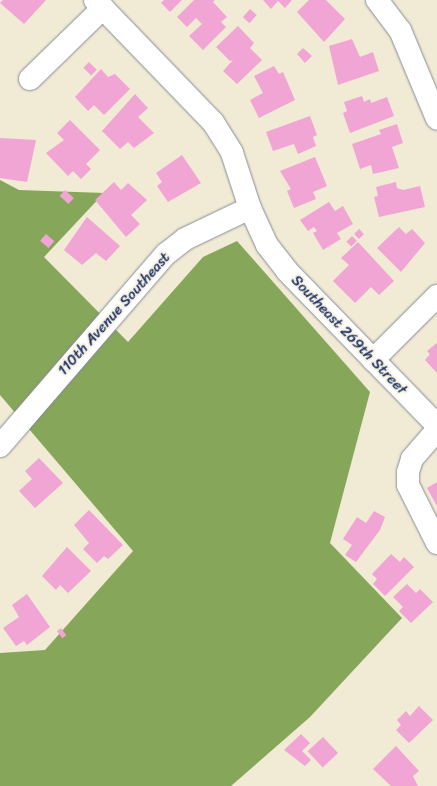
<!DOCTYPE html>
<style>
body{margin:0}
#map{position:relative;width:437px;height:786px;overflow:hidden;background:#f1ead4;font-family:Sriracha,sans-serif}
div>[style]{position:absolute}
.forest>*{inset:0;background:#86a65a}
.building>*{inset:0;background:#f1a5d5;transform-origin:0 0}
.roads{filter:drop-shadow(0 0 1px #868c99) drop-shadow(0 0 1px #868c99)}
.minor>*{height:22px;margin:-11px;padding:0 11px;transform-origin:11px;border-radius:11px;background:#fff}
span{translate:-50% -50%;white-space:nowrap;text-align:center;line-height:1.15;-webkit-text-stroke:4.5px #f7f3e8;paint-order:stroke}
.street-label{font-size:15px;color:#1b2f5e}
</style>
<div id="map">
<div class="forest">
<div style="clip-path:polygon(0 180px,19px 190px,104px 193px,44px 257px,128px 342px,203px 257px,237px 241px,370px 392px,330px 543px,402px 618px,310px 717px,231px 786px,0 786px,0 653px,45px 650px,133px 551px,0 395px)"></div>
</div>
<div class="building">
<div style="clip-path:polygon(3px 0,46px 0,24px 24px,0 3px)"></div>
<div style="clip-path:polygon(164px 0,182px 0,170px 12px,161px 3px)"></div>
<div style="clip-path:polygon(194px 0,215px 0,213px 2px,227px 17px,221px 22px,226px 27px,203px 50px,189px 36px,202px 24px,196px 18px,187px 27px,177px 17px)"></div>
<div style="clip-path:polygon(263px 0,292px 0,285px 8px,278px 1px,271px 9px)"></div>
<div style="clip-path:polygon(309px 0,326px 0,345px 19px,324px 42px,297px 12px)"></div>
<div style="left:250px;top:9px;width:9px;height:11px;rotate:41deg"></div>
<div style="clip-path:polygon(238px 26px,254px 43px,250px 48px,262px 60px,237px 84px,223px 71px,233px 60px,230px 61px,216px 47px)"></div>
<div style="clip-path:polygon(352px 39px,360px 57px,373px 52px,379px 71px,338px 85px,329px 46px)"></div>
<div style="clip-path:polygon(303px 48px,312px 56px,305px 63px,297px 54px)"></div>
<div style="left:89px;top:62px;width:11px;height:8px;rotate:45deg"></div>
<div style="clip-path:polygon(274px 66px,279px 74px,283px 72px,295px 100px,259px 118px,250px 100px,263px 93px,254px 76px)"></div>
<div style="clip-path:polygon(101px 69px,108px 77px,115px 74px,130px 89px,104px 115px,94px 105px,88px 111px,75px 97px)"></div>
<div style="clip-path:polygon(135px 94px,148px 108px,138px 117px,154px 133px,134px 148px,128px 142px,120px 149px,102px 131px)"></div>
<div style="clip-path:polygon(362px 96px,364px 102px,370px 99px,371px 103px,387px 97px,394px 116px,350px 133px,343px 113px,347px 111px,344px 102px)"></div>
<div style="clip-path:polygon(310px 116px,317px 135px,313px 137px,316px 146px,298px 154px,294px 144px,273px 151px,266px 132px)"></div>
<div style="clip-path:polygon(70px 120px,100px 150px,86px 164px,91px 169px,81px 179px,73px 171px,68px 176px,46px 153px,64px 140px,57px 133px)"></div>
<div style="clip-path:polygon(397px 124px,403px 143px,392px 147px,399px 168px,373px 174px,371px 165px,360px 169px,352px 144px,381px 134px,379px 130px)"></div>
<div style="clip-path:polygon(0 138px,36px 140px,27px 182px,0 178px)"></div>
<div style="clip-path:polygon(182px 155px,201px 183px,168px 202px,157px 186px,162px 182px,156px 173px)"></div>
<div style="clip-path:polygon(315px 157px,327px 186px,313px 192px,316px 199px,294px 208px,287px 191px,291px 189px,280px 171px)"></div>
<div style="clip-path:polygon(114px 182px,121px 190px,128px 183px,147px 200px,131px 215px,140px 224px,126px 237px,95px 200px)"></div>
<div style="clip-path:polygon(396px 182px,397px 188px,403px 190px,420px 186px,425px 207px,379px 217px,374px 197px,378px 196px,376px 187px)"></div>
<div style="left:65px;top:190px;width:12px;height:8px;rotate:42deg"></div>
<div style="clip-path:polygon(329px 202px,335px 211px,343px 206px,353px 224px,337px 233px,341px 239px,323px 250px,313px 233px,317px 231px,314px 227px,308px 231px,300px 220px)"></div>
<div style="clip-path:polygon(87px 217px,120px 246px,106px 261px,96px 253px,82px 265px,64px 250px)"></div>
<div style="clip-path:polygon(399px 227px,406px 234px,412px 229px,425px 243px,401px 272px,377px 248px)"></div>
<div style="left:359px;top:229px;width:7px;height:7px;rotate:45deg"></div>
<div style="left:46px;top:234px;width:11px;height:9px;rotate:41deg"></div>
<div style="left:352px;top:236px;width:7px;height:8px;rotate:45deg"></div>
<div style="clip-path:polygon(358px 242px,394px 281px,379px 295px,371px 287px,355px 303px,333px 281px,349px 265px,341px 258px)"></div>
<div style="clip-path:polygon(437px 343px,437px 373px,425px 360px,430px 354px,427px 351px)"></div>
<div style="clip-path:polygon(39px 458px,63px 483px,35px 508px,19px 491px,32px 479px,25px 471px)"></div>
<div style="clip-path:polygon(437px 482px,437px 506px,427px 488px)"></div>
<div style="clip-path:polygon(89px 510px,123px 545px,108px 559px,104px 556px,97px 563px,83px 549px,89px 543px,74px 525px)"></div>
<div style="clip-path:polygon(374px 511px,385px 517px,380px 530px,356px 562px,345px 555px,352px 545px,343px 539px,357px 517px,366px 523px)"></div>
<div style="clip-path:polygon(67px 547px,91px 571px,68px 593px,60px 585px,56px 590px,42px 576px)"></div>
<div style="clip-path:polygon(391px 554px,400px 562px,404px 557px,414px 567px,385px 596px,373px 584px,377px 579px,372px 574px)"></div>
<div style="clip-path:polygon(407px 584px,416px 593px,420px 589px,433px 602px,411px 623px,399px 611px,403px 607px,393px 597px)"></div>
<div style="clip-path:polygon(27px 594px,50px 627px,27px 645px,24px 641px,16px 646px,3px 628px,19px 617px,12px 605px)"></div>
<div style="left:61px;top:628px;width:9px;height:5px;rotate:54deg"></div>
<div style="clip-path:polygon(419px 706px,433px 720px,409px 743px,396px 730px,401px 725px,397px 720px,406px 711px,410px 716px)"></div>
<div style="clip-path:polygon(301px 734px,310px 743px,302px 751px,311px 760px,305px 766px,284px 750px)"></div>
<div style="left:323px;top:737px;width:22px;height:21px;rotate:47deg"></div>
<div style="clip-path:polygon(396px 746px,419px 771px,413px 776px,418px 786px,391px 786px,373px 769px)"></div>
</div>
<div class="roads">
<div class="minor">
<div style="left:95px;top:0;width:170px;rotate:46deg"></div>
<div style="left:213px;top:122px;width:36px;rotate:58deg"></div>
<div style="left:232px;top:153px;width:58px;rotate:71.9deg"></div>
<div style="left:250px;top:208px;width:41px;rotate:65.3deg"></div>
<div style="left:267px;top:245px;width:33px;rotate:52deg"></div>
<div style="left:287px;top:271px;width:215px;rotate:45.8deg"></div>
<div style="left:377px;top:0;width:38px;rotate:53deg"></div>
<div style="left:400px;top:30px;width:96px;rotate:67.4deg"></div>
<div style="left:30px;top:79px;width:102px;rotate:-44.2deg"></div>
<div style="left:373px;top:360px;width:91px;rotate:-45deg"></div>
<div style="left:437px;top:430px;width:38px;rotate:131deg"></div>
<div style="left:412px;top:459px;width:14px;rotate:107deg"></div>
<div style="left:408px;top:472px;width:13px;rotate:90deg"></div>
<div style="left:408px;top:485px;width:65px;rotate:63.4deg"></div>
<div style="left:0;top:446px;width:254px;rotate:-49.2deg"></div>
<div style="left:166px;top:254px;width:24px;rotate:-38deg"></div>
<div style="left:185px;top:239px;width:72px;rotate:-25.5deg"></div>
</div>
</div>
<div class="street-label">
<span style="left:114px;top:314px;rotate:-48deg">110th Avenue Southeast</span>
<span style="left:349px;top:335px;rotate:46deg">Southeast 269th Street</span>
</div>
</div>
